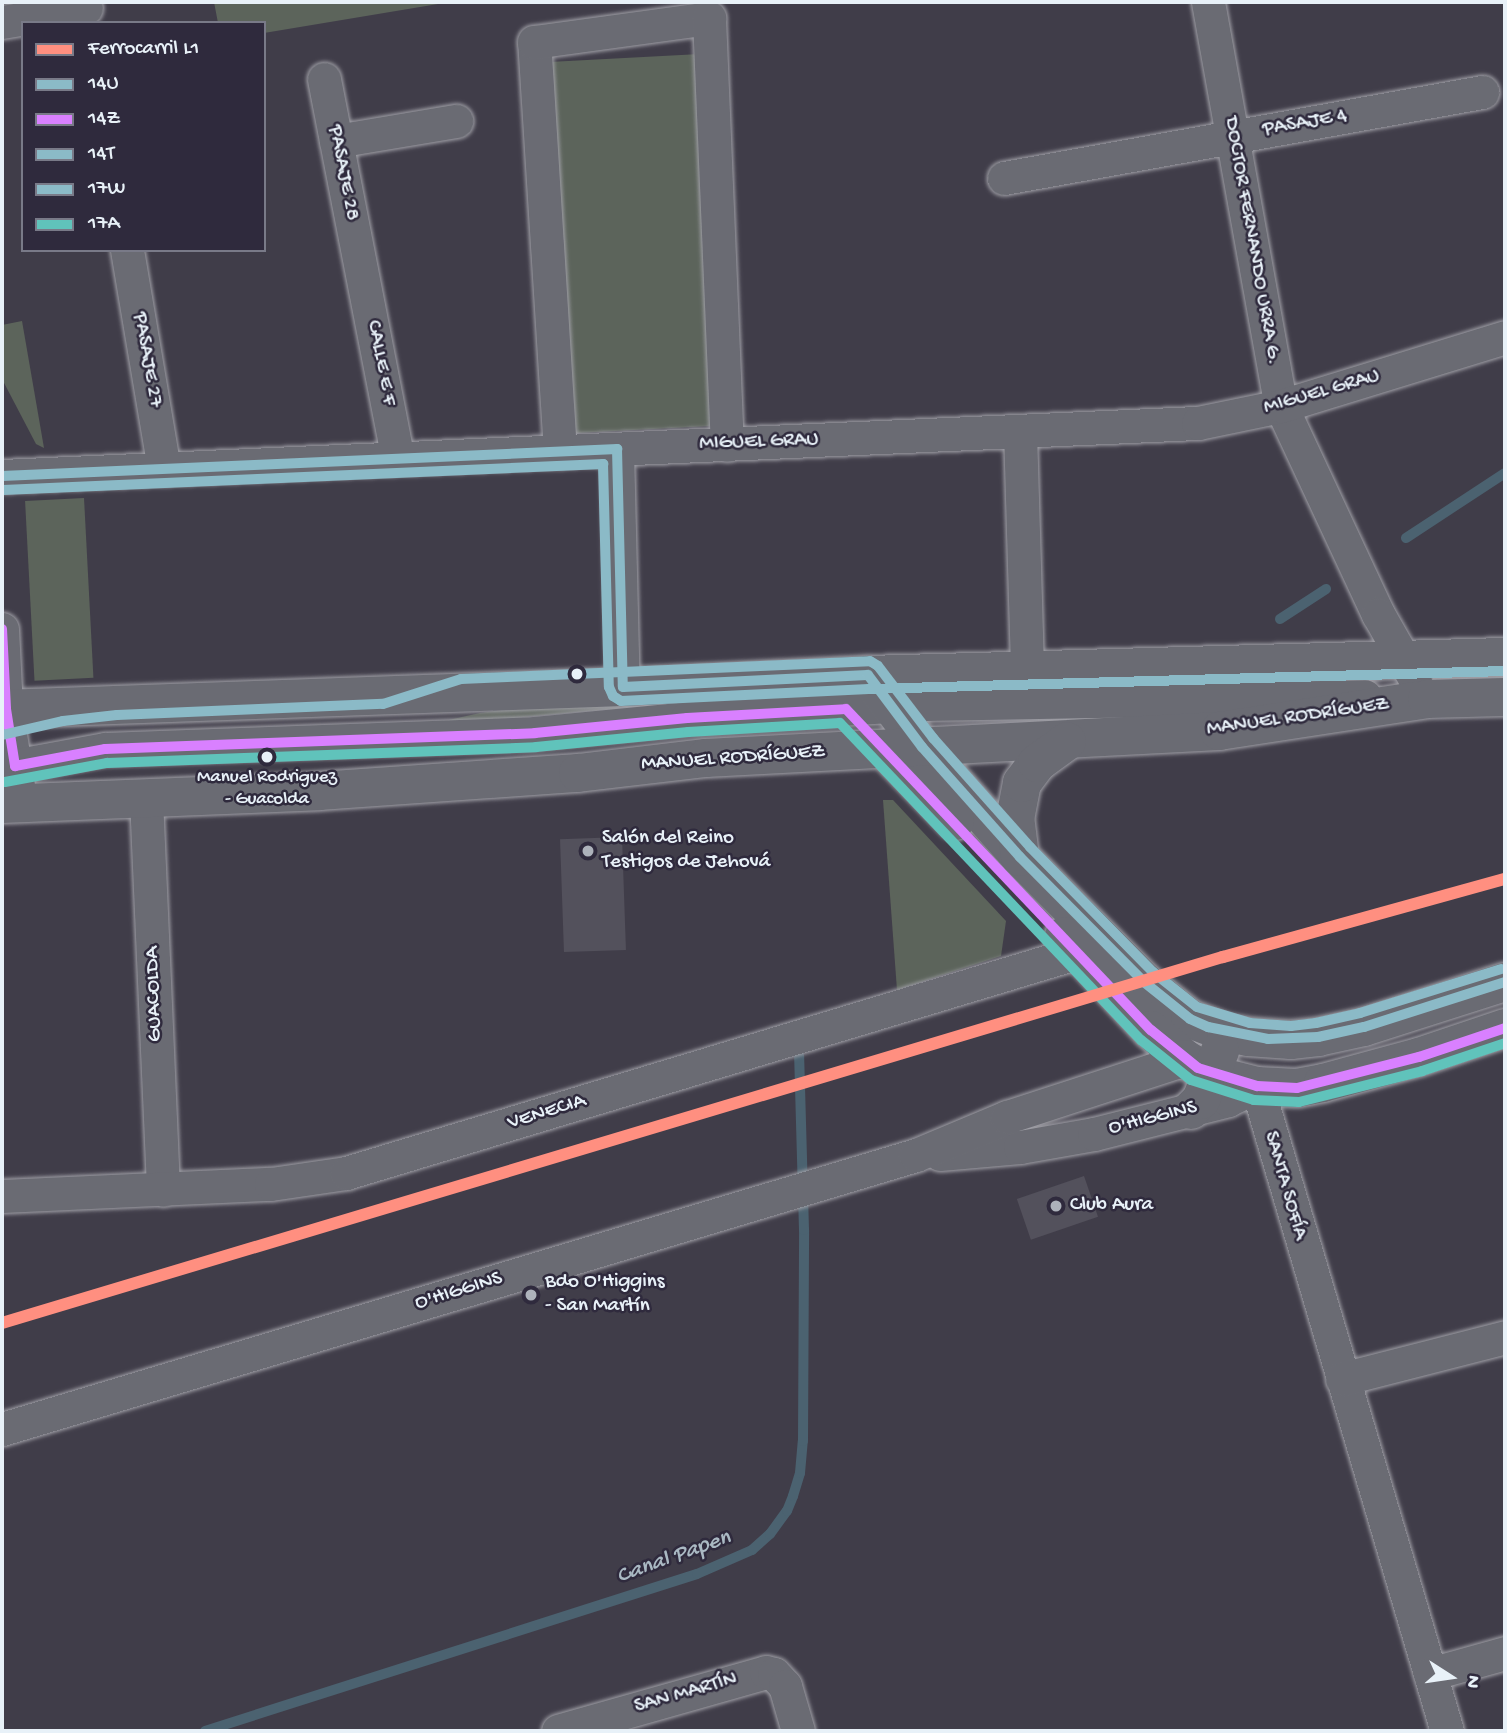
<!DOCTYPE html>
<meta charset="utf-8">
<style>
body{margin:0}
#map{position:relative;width:1507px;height:1733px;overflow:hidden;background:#403d49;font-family:"Gochi Hand",sans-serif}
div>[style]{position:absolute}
.green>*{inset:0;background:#5c645b;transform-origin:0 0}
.stream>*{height:10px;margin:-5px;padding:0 5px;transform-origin:5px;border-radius:5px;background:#4b6270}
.building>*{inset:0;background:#53515c;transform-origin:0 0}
.roads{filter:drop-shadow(0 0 2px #9f9fa6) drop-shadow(0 0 2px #9f9fa6)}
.minor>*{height:33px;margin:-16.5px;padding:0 16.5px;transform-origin:16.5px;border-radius:16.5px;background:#6a6b73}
.major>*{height:38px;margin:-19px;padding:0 19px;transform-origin:19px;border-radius:19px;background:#6a6b73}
.bus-1>*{height:10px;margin:-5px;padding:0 5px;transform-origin:5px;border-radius:5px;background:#8bbac7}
.bus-2>*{height:10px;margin:-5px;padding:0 5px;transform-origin:5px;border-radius:5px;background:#d980ff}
.bus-3>*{height:10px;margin:-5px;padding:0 5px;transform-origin:5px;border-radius:5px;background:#8bbac7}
.bus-4>*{height:10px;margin:-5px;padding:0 5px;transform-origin:5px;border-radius:5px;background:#8bbac7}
.bus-5>*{height:10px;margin:-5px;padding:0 5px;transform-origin:5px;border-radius:5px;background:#60c3bb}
.rail-1>*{height:12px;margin:-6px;padding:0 6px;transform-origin:6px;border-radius:6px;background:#ff8f80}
.dots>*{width:19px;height:19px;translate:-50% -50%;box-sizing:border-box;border:4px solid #2f2a3d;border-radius:50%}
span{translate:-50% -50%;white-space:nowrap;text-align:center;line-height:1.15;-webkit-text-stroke:5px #2f2a3d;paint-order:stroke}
.bus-label{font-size:19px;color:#e8f1f8}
.street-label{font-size:21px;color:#e8f1f8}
.poi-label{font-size:21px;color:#e8f1f8}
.left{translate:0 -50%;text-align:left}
.water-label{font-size:23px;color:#aab9c3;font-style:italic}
.frame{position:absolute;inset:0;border:4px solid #e8f1f8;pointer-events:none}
.legend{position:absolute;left:21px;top:21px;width:245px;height:231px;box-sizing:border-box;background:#2f2a3d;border:2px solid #797a88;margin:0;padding:9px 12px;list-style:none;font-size:21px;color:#e8f1f8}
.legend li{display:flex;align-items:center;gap:14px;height:35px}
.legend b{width:35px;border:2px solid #797a88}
.north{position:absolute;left:1416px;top:1642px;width:70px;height:70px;-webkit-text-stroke:5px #2f2a3d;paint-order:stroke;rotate:102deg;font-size:19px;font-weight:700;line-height:28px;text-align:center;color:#e8f1f8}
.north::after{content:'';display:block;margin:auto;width:24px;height:32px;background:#e8f1f8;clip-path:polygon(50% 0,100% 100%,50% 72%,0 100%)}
</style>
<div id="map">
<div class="green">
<div style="clip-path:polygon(214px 2px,450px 2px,264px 33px,264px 23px,218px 23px)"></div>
<div style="left:700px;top:54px;width:372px;height:170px;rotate:87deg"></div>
<div style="clip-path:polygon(22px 321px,44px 448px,36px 444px,2px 379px,2px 325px)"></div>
<div style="left:84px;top:498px;width:180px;height:59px;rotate:87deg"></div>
<div style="clip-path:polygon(731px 698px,417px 727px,480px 713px,522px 707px)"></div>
<div style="clip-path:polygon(883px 800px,893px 800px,1006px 921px,1001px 956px,897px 990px)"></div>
</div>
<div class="stream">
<div style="left:1406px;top:538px;width:118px;rotate:-33.3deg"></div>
<div style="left:1280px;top:619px;width:55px;rotate:-33.1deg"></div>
<div style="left:205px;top:1731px;width:516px;rotate:-17.7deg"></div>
<div style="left:697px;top:1574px;width:60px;rotate:-23.6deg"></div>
<div style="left:752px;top:1550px;width:24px;rotate:-42deg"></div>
<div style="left:770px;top:1534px;width:29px;rotate:-54deg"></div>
<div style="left:787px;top:1511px;width:16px;rotate:-68deg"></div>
<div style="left:793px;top:1496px;width:24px;rotate:-73deg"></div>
<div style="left:800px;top:1473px;width:32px;rotate:-85deg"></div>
<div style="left:803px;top:1441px;width:211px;rotate:-89.7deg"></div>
<div style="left:804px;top:1230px;width:174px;rotate:-91.6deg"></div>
</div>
<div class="building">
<div style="left:622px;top:837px;width:113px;height:62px;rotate:88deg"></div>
<div style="left:1084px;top:1176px;width:43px;height:71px;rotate:71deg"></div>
</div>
<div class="roads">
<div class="minor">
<div style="left:1208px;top:2px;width:411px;rotate:79.8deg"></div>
<div style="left:1281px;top:406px;width:230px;rotate:65deg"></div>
<div style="left:1378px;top:614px;width:75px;rotate:60.4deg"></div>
<div style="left:2px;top:22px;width:85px;rotate:-9.5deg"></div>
<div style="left:324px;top:79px;width:386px;rotate:79deg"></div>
<div style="left:336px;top:141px;width:122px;rotate:-9.5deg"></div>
<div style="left:1004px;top:178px;width:486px;rotate:-10.2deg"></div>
<div style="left:127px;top:250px;width:222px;rotate:80.4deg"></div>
<div style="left:1020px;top:431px;width:240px;rotate:88.3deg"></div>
<div style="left:617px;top:449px;width:238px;rotate:88.6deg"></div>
<div style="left:560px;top:452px;width:411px;rotate:-93.6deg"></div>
<div style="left:534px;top:42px;width:177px;rotate:-7.8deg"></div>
<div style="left:709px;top:18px;width:427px;rotate:87.6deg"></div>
<div style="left:2px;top:476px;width:1197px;rotate:-2.54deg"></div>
<div style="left:1198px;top:423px;width:85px;rotate:-11.6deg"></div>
<div style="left:1281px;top:406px;width:234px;rotate:-17.1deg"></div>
<div style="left:2px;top:629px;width:80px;rotate:87.1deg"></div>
<div style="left:6px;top:709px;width:78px;rotate:81.1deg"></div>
<div style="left:2px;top:768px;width:105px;rotate:-10.5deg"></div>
<div style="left:105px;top:749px;width:430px;rotate:-2.1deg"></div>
<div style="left:535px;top:733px;width:153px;rotate:-5.6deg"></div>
<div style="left:687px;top:718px;width:237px;rotate:-3.4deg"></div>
<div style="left:924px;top:704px;width:441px;rotate:-1deg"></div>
<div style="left:146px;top:798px;width:392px;rotate:87.5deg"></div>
<div style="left:940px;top:1154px;width:80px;rotate:-5deg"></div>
<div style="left:1020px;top:1147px;width:75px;rotate:-10deg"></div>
<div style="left:1094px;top:1134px;width:138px;rotate:-14.2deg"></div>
<div style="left:1228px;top:1100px;width:32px;rotate:-26deg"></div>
<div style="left:1257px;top:1086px;width:672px;rotate:73.59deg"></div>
<div style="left:2px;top:1196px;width:269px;rotate:-2.6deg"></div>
<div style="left:271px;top:1184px;width:76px;rotate:-8.3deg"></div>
<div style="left:346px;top:1173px;width:766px;rotate:-16.78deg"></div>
<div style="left:1342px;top:1379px;width:168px;rotate:-14.4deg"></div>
<div style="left:2px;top:1429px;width:954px;rotate:-16.69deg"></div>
<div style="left:916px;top:1155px;width:99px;rotate:-22.7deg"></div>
<div style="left:1007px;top:1117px;width:187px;rotate:-18deg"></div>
<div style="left:1430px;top:1674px;width:78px;rotate:-15.6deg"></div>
<div style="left:558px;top:1731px;width:216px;rotate:-15.8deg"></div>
<div style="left:766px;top:1672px;width:8px;rotate:14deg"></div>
<div style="left:774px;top:1674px;width:16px;rotate:47deg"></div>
<div style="left:785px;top:1686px;width:47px;rotate:73.9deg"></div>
</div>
<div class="major">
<div style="left:868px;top:675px;width:90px;rotate:53.1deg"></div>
<div style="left:922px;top:747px;width:147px;rotate:48.3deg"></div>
<div style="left:1020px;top:857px;width:176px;rotate:45.2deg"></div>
<div style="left:1144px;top:982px;width:59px;rotate:38.8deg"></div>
<div style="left:1190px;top:1019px;width:39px;rotate:21deg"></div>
<div style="left:1226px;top:1033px;width:22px;rotate:10deg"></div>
<div style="left:1248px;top:1037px;width:43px;rotate:4deg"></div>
<div style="left:1291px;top:1040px;width:27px;rotate:-6deg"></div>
<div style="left:1318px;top:1037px;width:47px;rotate:-12.3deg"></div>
<div style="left:1364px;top:1027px;width:148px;rotate:-17.7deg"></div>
<div style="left:2px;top:709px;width:621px;rotate:-2.03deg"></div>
<div style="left:623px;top:687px;width:245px;rotate:-2.8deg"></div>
<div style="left:868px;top:675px;width:637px;rotate:-1.62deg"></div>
<div style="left:886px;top:750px;width:99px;rotate:45.8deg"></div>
<div style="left:2px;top:804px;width:317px;rotate:-2.3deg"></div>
<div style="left:319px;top:791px;width:260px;rotate:-4deg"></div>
<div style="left:578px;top:773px;width:129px;rotate:-6.7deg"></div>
<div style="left:706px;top:758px;width:514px;rotate:-3.01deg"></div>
<div style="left:1219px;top:731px;width:210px;rotate:-8.7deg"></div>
<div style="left:1427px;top:699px;width:78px;rotate:-1.5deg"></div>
<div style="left:1020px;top:857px;width:38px;rotate:-97deg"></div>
<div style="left:1015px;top:819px;width:37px;rotate:-79deg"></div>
<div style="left:1022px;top:783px;width:25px;rotate:-53deg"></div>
<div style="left:1037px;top:763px;width:37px;rotate:-36deg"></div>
<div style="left:1064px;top:936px;width:128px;rotate:47.2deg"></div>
<div style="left:1151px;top:1030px;width:45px;rotate:40.5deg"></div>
<div style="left:1185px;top:1059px;width:32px;rotate:30deg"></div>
<div style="left:1213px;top:1075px;width:45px;rotate:14deg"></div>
<div style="left:1257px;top:1086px;width:40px;rotate:2.9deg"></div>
<div style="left:1297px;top:1088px;width:26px;rotate:-11deg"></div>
<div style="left:1323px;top:1083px;width:99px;rotate:-15.2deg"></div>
<div style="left:1419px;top:1057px;width:91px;rotate:-18.6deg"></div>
<div style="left:1191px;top:1110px;width:14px;rotate:-45deg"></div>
<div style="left:1201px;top:1100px;width:53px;rotate:-68.8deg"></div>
</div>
</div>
<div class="bus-1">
<div style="left:2px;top:476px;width:616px;rotate:-2.51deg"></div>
<div style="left:617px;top:449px;width:238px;rotate:88.6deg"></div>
<div style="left:623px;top:687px;width:245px;rotate:-2.8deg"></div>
<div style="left:868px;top:675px;width:90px;rotate:53.1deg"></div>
<div style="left:922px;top:747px;width:147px;rotate:48.3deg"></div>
<div style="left:1020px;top:857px;width:176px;rotate:45.2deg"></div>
<div style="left:1144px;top:982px;width:59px;rotate:38.8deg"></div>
<div style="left:1190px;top:1019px;width:20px;rotate:24deg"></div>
<div style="left:1208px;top:1027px;width:61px;rotate:11.3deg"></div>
<div style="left:1268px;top:1039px;width:50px;rotate:-2.3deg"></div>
<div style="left:1318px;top:1037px;width:47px;rotate:-12.3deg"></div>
<div style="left:1364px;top:1027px;width:148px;rotate:-17.7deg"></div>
</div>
<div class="bus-2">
<div style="left:2px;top:629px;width:80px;rotate:87.1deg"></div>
<div style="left:6px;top:709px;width:58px;rotate:81deg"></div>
<div style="left:15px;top:766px;width:92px;rotate:-10.7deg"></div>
<div style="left:105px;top:749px;width:430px;rotate:-2.1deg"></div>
<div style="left:535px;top:733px;width:153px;rotate:-5.6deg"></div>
<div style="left:687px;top:718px;width:159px;rotate:-3.2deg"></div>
<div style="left:846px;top:709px;width:443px;rotate:46.5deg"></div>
<div style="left:1151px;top:1030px;width:60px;rotate:39deg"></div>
<div style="left:1198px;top:1068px;width:62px;rotate:17deg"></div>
<div style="left:1257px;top:1086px;width:40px;rotate:2.9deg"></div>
<div style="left:1297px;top:1088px;width:126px;rotate:-14.3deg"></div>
<div style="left:1419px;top:1057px;width:91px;rotate:-18.6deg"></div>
</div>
<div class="bus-3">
<div style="left:3px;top:490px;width:601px;rotate:-2.48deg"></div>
<div style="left:603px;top:464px;width:223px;rotate:88.5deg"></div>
<div style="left:609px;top:687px;width:10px;rotate:66deg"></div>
<div style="left:613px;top:696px;width:9px;rotate:32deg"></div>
<div style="left:621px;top:701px;width:248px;rotate:-2.8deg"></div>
<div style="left:869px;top:689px;width:636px;rotate:-1.62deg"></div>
</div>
<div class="bus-4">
<div style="left:2px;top:735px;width:63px;rotate:-12.9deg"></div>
<div style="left:63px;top:721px;width:54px;rotate:-6.3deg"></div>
<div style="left:117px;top:715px;width:266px;rotate:-2.4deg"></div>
<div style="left:383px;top:704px;width:82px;rotate:-17.8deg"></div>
<div style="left:461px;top:679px;width:409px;rotate:-2.5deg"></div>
<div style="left:870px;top:661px;width:9px;rotate:32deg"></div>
<div style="left:878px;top:666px;width:91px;rotate:52.6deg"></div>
<div style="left:933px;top:738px;width:146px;rotate:48.3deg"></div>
<div style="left:1030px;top:847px;width:175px;rotate:45.5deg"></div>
<div style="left:1153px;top:972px;width:56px;rotate:38.5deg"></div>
<div style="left:1197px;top:1007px;width:55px;rotate:16.8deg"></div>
<div style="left:1250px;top:1023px;width:41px;rotate:4.2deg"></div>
<div style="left:1291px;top:1026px;width:25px;rotate:-7deg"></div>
<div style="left:1316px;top:1023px;width:45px;rotate:-12.8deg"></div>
<div style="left:1360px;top:1013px;width:148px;rotate:-17.3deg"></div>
</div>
<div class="bus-5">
<div style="left:5px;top:782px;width:104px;rotate:-10.6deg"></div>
<div style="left:107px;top:763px;width:429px;rotate:-2.1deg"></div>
<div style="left:536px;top:747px;width:153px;rotate:-5.6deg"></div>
<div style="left:688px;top:732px;width:152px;rotate:-3.4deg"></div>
<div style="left:840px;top:723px;width:437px;rotate:46.5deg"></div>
<div style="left:1141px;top:1040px;width:64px;rotate:38.7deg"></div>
<div style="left:1191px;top:1080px;width:66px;rotate:17.6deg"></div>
<div style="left:1254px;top:1100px;width:45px;rotate:2.5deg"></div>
<div style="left:1299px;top:1102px;width:127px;rotate:-14.1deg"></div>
<div style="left:1422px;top:1071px;width:88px;rotate:-18.6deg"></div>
</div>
<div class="rail-1">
<div style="left:2px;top:1323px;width:1275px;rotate:-16.69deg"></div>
<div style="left:1223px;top:957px;width:293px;rotate:-15.5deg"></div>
</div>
<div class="dots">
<div style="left:577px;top:674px;background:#e8f1f8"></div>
<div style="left:267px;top:757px;background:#e8f1f8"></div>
<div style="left:588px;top:851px;background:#adb2bb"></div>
<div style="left:1056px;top:1206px;background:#adb2bb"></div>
<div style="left:531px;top:1295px;background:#adb2bb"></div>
</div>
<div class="bus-label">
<span style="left:267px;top:789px">Manuel Rodriguez<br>- Guacolda</span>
</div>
<div class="street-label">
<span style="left:1305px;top:124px;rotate:-10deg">PASAJE 4</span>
<span style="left:342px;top:173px;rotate:79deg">PASAJE 28</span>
<span style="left:1251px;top:241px;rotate:80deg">DOCTOR FERNANDO URRA G.</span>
<span style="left:146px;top:360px;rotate:80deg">PASAJE 27</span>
<span style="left:380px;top:363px;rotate:79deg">CALLE E F</span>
<span style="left:1322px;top:393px;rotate:-16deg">MIGUEL GRAU</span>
<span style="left:759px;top:443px;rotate:-2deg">MIGUEL GRAU</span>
<span style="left:1298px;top:718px;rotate:-8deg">MANUEL RODRÍGUEZ</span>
<span style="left:733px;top:759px;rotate:-4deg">MANUEL RODRÍGUEZ</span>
<span style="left:155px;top:994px;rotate:-92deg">GUACOLDA</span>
<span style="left:547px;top:1113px;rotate:-17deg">VENECIA</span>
<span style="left:1153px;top:1119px;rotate:-14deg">O'HIGGINS</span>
<span style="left:1284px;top:1186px;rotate:74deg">SANTA SOFÍA</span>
<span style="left:459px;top:1292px;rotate:-17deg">O'HIGGINS</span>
<span style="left:686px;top:1694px;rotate:-16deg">SAN MARTÍN</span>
</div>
<div class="poi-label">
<span class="left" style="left:602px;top:851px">Salón del Reino<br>Testigos de Jehová</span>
<span class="left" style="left:1070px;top:1206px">Club Aura</span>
<span class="left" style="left:545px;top:1295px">Bdo O'Higgins<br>- San Martín</span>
</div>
<div class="water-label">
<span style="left:674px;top:1558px;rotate:-20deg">Canal Papen</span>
</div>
<div class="frame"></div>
<ul class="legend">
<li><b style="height:9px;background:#ff8f80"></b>Ferrocarril L1</li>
<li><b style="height:9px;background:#8bbac7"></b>14U</li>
<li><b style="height:9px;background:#d980ff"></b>14Z</li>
<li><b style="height:9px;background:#8bbac7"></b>14T</li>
<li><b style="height:9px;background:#8bbac7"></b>17W</li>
<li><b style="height:9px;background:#60c3bb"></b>17A</li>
</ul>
<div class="north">N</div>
</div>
